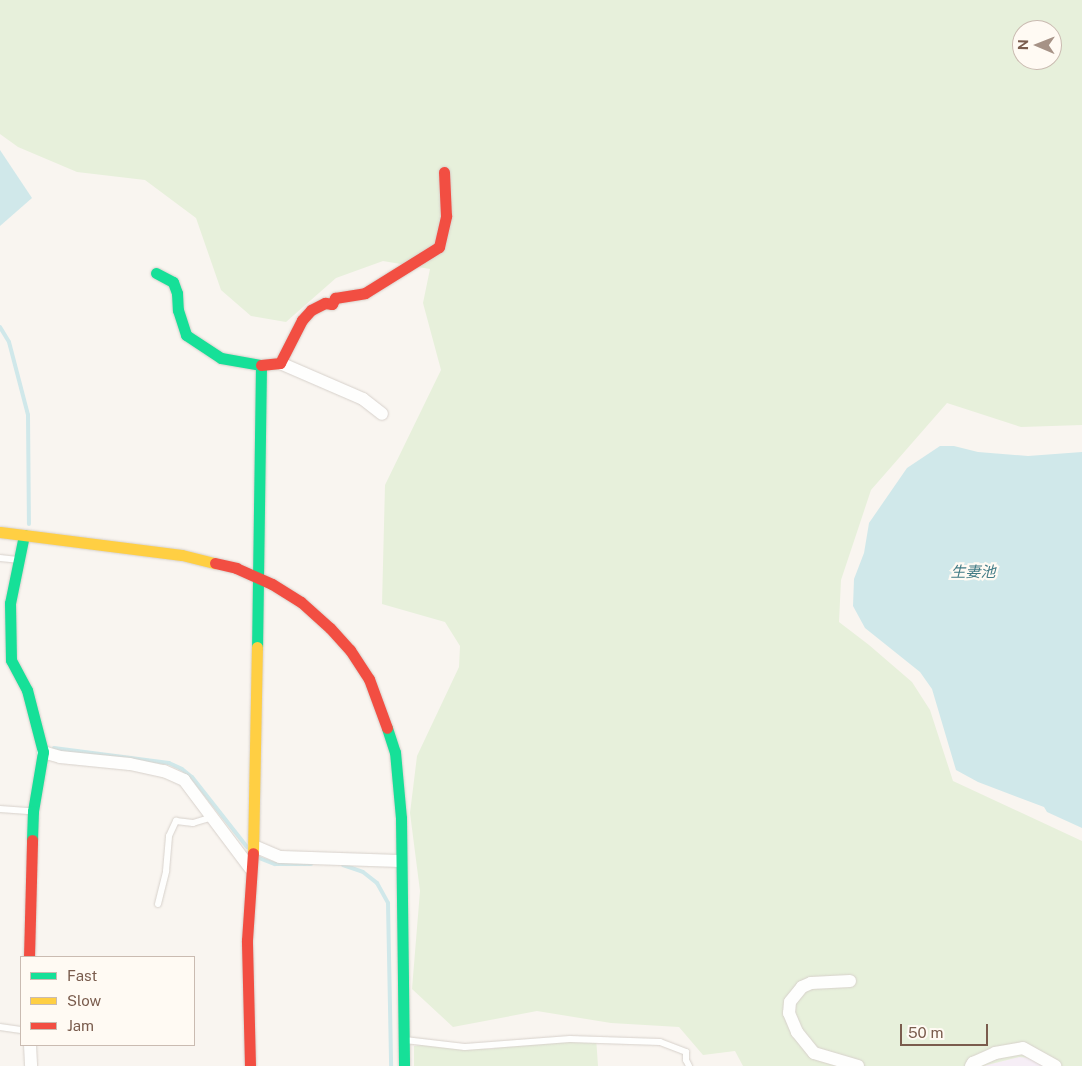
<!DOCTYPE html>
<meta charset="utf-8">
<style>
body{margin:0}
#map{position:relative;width:1082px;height:1066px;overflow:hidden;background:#f9f5f0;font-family:"Public Sans","Noto Sans JP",sans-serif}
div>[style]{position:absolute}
.education>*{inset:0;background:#f6eef6}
.green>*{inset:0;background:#e7f0db}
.water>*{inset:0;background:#d0e8ea}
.stream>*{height:4px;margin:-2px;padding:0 2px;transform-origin:2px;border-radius:2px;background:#d0e8ea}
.roads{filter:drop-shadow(0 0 1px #d7d1cb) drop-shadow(0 0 1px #d7d1cb)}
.lane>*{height:6px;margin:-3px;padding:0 3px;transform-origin:3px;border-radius:3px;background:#fefefd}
.street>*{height:12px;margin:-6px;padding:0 6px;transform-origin:6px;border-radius:6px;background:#fefefd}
.fast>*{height:11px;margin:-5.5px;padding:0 5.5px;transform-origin:5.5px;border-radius:5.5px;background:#16e098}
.slow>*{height:11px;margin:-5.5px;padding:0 5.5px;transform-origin:5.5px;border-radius:5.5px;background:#ffcf43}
.jam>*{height:11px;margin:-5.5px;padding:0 5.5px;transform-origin:5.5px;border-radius:5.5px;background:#f24e42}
span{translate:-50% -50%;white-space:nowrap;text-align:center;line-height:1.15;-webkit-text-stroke:4.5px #fffaf3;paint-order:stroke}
.water-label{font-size:15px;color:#437c86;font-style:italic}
.legend{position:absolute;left:20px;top:956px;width:175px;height:90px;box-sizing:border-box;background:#fffaf3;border:1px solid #cabbb1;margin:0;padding:6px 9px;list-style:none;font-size:15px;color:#7a5c4d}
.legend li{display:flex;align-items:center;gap:10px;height:25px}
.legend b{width:25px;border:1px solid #cabbb1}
.north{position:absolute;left:1012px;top:20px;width:50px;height:50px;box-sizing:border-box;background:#fffaf3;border:1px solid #cabbb1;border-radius:50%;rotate:271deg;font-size:14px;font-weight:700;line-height:20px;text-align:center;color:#7a5c4d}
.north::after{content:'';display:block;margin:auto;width:18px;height:22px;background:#a69286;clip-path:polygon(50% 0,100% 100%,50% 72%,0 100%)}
.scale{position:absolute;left:900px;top:1024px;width:88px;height:22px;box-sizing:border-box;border:2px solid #7a5c4d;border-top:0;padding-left:6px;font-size:15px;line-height:18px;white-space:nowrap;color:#7a5c4d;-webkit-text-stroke:4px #fffaf3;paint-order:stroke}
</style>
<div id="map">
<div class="education">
<div style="clip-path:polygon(1019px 1057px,1032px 1058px,1052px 1066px,983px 1066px)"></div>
</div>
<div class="green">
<div style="clip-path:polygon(evenodd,0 0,1082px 0,1082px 425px,1021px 427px,947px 403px,871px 490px,841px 580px,839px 622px,869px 645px,912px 682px,930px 710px,953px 781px,1082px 841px,1082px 1066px,1052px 1066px,1032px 1058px,1019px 1057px,983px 1066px,743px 1066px,735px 1051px,703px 1055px,679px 1027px,611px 1023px,537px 1011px,453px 1027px,412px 989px,420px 891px,410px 813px,417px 756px,459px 667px,460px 646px,445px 622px,382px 604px,385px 485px,441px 370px,423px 303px,430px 269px,383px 261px,336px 278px,286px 322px,251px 316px,221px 290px,196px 218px,145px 180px,77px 172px,18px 147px,0 134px,0 0,1022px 30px,1052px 30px,1052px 60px,1022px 60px,1022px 30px)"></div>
<div style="clip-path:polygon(552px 1037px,596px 1037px,598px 1066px,414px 1066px,414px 1046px,430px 1044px,455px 1048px,491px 1049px)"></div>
</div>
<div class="water">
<div style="clip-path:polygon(0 150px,32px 198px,0 226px)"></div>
<div style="clip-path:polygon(940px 446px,954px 446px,978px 452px,1028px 456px,1082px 452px,1082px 828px,1047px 812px,1044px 807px,978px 782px,956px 770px,932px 689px,920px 672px,865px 628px,853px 606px,854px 579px,864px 553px,869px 523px,907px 468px)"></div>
</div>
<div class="stream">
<div style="left:0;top:327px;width:17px;rotate:59deg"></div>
<div style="left:9px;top:342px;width:75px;rotate:75.4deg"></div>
<div style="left:28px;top:415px;width:109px;rotate:89.5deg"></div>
<div style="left:54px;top:748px;width:116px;rotate:7.4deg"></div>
<div style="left:169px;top:763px;width:14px;rotate:25deg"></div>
<div style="left:182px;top:769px;width:13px;rotate:39deg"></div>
<div style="left:192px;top:777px;width:89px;rotate:51.8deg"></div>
<div style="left:259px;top:858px;width:17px;rotate:21deg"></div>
<div style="left:275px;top:864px;width:36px"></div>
<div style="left:343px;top:865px;width:21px;rotate:19deg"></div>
<div style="left:363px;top:872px;width:18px;rotate:38deg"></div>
<div style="left:377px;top:883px;width:23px;rotate:61deg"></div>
<div style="left:388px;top:903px;width:163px;rotate:88.9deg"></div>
</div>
<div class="roads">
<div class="lane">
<div style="left:0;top:558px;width:18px;rotate:6deg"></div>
<div style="left:0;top:809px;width:31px;rotate:4deg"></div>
<div style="left:158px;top:904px;width:34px;rotate:-76deg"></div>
<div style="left:166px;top:871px;width:35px;rotate:-85deg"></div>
<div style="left:169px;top:836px;width:17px;rotate:-65deg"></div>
<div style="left:176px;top:821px;width:17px;rotate:7deg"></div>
<div style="left:193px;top:823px;width:21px;rotate:-17deg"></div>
<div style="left:0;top:1027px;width:21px;rotate:8deg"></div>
<div style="left:405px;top:1040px;width:60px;rotate:6.7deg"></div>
<div style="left:465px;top:1047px;width:105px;rotate:-4.4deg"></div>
<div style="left:570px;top:1039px;width:90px;rotate:1.9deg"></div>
<div style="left:660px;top:1042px;width:28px;rotate:21deg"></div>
<div style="left:686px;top:1052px;width:8px;rotate:90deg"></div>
<div style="left:686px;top:1060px;width:7px;rotate:63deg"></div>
</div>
<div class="street">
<div style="left:280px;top:363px;width:90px;rotate:23.4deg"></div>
<div style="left:363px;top:399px;width:24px;rotate:38deg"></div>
<div style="left:43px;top:752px;width:18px;rotate:16deg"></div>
<div style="left:60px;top:757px;width:70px;rotate:5.7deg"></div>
<div style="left:130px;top:764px;width:35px;rotate:12deg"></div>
<div style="left:164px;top:771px;width:22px;rotate:24deg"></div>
<div style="left:184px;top:780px;width:110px;rotate:53.1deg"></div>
<div style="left:254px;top:846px;width:28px;rotate:23deg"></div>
<div style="left:280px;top:857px;width:121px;rotate:1.9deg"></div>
<div style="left:850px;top:981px;width:39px;rotate:177deg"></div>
<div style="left:811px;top:983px;width:10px;rotate:156deg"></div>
<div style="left:802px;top:987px;width:19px;rotate:129deg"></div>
<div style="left:790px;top:1002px;width:11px;rotate:95deg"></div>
<div style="left:789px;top:1013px;width:21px;rotate:67deg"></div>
<div style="left:797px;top:1032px;width:27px;rotate:51deg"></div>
<div style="left:814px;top:1053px;width:46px;rotate:16.5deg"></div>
<div style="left:30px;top:1045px;width:21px;rotate:87deg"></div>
<div style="left:971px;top:1066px;width:4px;rotate:-56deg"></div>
<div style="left:973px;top:1063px;width:24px;rotate:-24deg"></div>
<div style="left:995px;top:1053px;width:28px;rotate:-10deg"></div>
<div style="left:1023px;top:1048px;width:37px;rotate:29deg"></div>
</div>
<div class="fast">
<div style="left:156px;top:273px;width:19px;rotate:28deg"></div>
<div style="left:173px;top:282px;width:12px;rotate:70deg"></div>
<div style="left:177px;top:293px;width:17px;rotate:87deg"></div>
<div style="left:178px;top:310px;width:26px;rotate:72deg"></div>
<div style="left:186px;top:335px;width:42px;rotate:33.3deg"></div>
<div style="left:221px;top:358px;width:41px;rotate:9.9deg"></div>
<div style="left:261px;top:365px;width:282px;rotate:90.8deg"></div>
<div style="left:24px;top:535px;width:69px;rotate:101.6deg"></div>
<div style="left:10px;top:603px;width:57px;rotate:89deg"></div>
<div style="left:11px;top:660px;width:34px;rotate:62deg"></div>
<div style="left:27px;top:690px;width:64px;rotate:75.5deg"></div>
<div style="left:43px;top:752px;width:60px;rotate:99.6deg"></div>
<div style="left:33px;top:811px;width:29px;rotate:92deg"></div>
<div style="left:387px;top:728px;width:25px;rotate:72deg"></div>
<div style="left:395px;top:752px;width:66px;rotate:84.8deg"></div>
<div style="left:401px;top:818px;width:248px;rotate:89.3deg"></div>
</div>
<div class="slow">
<div style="left:0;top:532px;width:183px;rotate:7.2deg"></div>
<div style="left:182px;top:555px;width:34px;rotate:14deg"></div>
<div style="left:253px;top:853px;width:206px;rotate:-88.9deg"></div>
</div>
<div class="jam">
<div style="left:261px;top:365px;width:19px;rotate:-6deg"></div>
<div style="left:280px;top:363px;width:48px;rotate:-62.9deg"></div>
<div style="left:302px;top:320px;width:13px;rotate:-48deg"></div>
<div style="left:311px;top:310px;width:16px;rotate:-27deg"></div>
<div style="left:325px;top:303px;width:7px;rotate:8deg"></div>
<div style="left:332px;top:304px;width:7px;rotate:-63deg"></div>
<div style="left:335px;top:298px;width:30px;rotate:-9deg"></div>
<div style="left:365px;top:293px;width:87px;rotate:-31.9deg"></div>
<div style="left:439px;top:247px;width:32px;rotate:-77deg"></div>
<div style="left:446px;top:216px;width:44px;rotate:-92.6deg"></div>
<div style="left:215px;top:563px;width:22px;rotate:13deg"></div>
<div style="left:236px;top:568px;width:39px;rotate:24deg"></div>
<div style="left:272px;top:584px;width:34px;rotate:32deg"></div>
<div style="left:301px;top:602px;width:39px;rotate:42deg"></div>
<div style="left:330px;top:628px;width:30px;rotate:48deg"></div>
<div style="left:350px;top:650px;width:35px;rotate:57deg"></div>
<div style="left:369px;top:679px;width:52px;rotate:69.8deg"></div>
<div style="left:29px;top:957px;width:117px;rotate:-88.5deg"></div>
<div style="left:250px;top:1066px;width:126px;rotate:-91.4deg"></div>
<div style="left:247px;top:940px;width:87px;rotate:-86.1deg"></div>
</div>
</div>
<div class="water-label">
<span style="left:973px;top:572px">生妻池</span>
</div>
<ul class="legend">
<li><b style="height:6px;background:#16e098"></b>Fast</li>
<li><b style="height:6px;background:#ffcf43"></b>Slow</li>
<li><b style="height:6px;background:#f24e42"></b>Jam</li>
</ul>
<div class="north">N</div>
<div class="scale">50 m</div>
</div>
